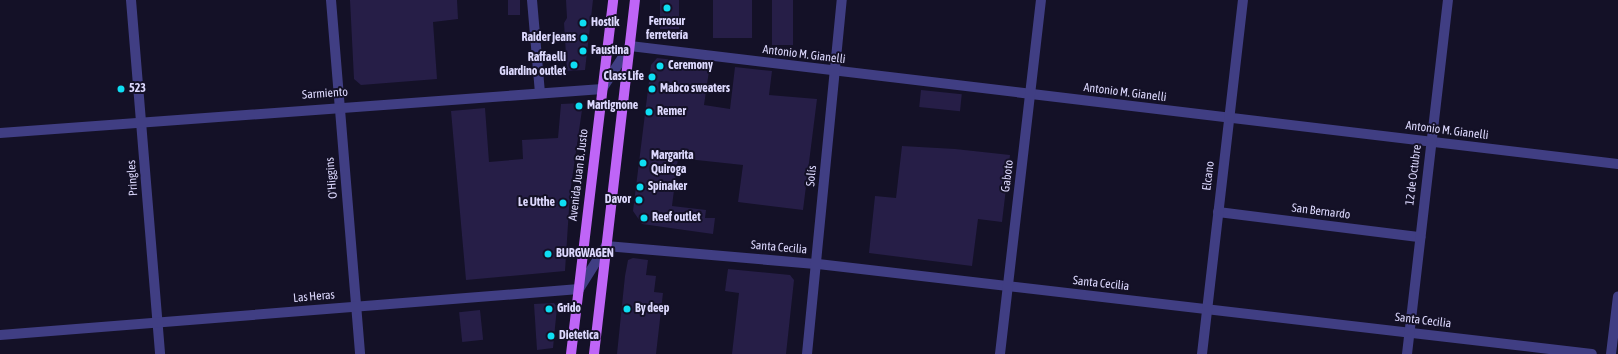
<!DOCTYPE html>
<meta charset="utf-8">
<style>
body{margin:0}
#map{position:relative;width:1618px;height:354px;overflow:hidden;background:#141127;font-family:"Asap Condensed",sans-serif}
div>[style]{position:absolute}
.building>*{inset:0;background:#261e47;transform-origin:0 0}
.street>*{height:10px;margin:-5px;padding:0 5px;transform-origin:5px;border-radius:5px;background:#403e83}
.primary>*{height:10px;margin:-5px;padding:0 5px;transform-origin:5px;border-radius:5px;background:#bf65f7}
.dots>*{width:11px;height:11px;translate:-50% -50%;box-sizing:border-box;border:2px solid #141127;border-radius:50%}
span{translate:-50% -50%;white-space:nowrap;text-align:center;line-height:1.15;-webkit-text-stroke:4px #141127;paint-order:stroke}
.poi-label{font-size:12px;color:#dcd8fd;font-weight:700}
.left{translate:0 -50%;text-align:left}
.right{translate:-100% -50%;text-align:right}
.street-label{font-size:12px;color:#dcd8fd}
</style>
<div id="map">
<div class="building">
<div style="clip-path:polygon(350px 0,457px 0,458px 19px,433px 22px,437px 79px,361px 85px,354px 79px)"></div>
<div style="left:508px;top:0;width:12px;height:15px"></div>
<div style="clip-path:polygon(566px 0,593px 0,585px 70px,567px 71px,564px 23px,567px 18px)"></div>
<div style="left:660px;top:0;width:19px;height:29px"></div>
<div style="left:713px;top:0;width:39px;height:38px"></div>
<div style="left:772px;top:0;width:21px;height:45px"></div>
<div style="clip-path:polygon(657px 58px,710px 64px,704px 105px,730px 109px,735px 67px,772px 71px,769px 95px,817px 99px,803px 210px,738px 202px,743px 165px,678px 158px,672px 206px,706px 210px,705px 218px,715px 218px,713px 234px,642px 224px,633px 211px,651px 65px)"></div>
<div style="left:921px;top:90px;width:41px;height:17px;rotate:6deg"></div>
<div style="clip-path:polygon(583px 103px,570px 193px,565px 271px,466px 280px,451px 111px,485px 108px,489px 162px,523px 159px,522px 140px,558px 138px,561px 104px)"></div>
<div style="clip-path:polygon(902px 146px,955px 149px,1010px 155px,1002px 222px,978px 219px,972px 266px,869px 253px,875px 196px,896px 198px)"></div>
<div style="clip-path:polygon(633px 258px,648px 260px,646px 275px,656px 276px,654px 292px,663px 293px,656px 354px,617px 354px,625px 276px,628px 260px)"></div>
<div style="clip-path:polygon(728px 269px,790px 275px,794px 280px,786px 354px,732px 354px,739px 293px,725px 291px)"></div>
<div style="clip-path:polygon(554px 303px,557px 307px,553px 348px,537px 350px,534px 304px)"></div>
<div style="left:480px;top:310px;width:30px;height:21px;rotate:84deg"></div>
</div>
<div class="street">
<div style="left:131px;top:0;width:355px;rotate:85.3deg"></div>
<div style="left:331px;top:0;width:355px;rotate:85.3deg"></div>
<div style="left:532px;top:0;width:93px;rotate:85.1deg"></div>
<div style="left:0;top:133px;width:604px;rotate:-4.18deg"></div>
<div style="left:602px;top:89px;width:51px;rotate:-56.9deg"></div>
<div style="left:630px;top:46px;width:995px;rotate:6.81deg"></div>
<div style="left:1218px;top:212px;width:204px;rotate:7.1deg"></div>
<div style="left:0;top:335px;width:581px;rotate:-4.54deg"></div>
<div style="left:579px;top:289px;width:51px;rotate:-57.9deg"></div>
<div style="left:606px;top:246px;width:213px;rotate:4.9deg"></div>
<div style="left:818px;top:264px;width:779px;rotate:6.63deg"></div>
<div style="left:807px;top:354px;width:356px;rotate:-84.4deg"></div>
<div style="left:1000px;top:354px;width:356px;rotate:-83.4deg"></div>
<div style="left:1202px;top:354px;width:356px;rotate:-83.4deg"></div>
<div style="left:1407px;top:354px;width:356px;rotate:-83.4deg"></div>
<div style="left:1611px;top:354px;width:58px;rotate:-83.1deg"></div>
</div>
<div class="primary">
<div style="left:571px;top:354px;width:356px;rotate:-83.2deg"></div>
<div style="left:594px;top:354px;width:356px;rotate:-83.4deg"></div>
</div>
<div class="dots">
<div style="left:667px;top:8px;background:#0edef3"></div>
<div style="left:583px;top:23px;background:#0edef3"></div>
<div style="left:584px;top:38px;background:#0edef3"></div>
<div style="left:583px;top:51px;background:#0edef3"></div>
<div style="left:574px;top:65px;background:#0edef3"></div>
<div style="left:660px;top:66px;background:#0edef3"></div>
<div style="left:652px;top:77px;background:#0edef3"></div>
<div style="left:121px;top:89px;background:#0edef3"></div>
<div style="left:652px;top:89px;background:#0edef3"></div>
<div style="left:579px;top:106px;background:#0edef3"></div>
<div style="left:649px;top:112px;background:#0edef3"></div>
<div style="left:643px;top:163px;background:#0edef3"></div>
<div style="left:640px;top:187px;background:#0edef3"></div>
<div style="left:639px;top:200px;background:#0edef3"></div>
<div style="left:563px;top:203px;background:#0edef3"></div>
<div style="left:644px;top:218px;background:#0edef3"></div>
<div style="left:548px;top:254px;background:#0edef3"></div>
<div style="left:549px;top:309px;background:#0edef3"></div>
<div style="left:627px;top:309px;background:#0edef3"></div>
<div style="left:551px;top:336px;background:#0edef3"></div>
</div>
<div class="poi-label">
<span style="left:667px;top:29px">Ferrosur<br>ferretería</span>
<span class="left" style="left:591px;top:23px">Hostik</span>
<span class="right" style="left:576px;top:38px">Raider jeans</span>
<span class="left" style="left:591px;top:51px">Faustina</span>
<span class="right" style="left:566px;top:65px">Raffaelli<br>Giardino outlet</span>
<span class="left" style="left:668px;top:66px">Ceremony</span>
<span class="right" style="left:644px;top:77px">Class Life</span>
<span class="left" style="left:129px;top:89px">523</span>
<span class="left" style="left:660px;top:89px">Mabco sweaters</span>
<span class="left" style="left:587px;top:106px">Martignone</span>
<span class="left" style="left:657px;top:112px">Remer</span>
<span class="left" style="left:651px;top:163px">Margarita<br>Quiroga</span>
<span class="left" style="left:648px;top:187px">Spínaker</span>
<span class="right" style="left:631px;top:200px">Davor</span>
<span class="right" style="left:555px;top:203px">Le Utthe</span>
<span class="left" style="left:652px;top:218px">Reef outlet</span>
<span class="left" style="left:556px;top:254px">BURGWAGEN</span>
<span class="left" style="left:557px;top:309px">Grido</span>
<span class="left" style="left:635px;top:309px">By deep</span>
<span class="left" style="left:559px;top:336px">Dietetica</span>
</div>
<div class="street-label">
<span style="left:804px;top:55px;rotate:7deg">Antonio M. Gianelli</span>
<span style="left:1125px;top:93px;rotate:7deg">Antonio M. Gianelli</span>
<span style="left:325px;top:94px;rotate:-4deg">Sarmiento</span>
<span style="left:1447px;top:131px;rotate:7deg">Antonio M. Gianelli</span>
<span style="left:579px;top:175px;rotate:-83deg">Avenida Juan B. Justo</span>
<span style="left:1414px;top:175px;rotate:-83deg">12 de Octubre</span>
<span style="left:812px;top:176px;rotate:-85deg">Solís</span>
<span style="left:1008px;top:176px;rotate:-83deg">Gaboto</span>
<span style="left:1209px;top:176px;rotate:-83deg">Elcano</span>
<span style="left:133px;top:178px;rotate:-94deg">Pringles</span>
<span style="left:332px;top:178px;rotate:-95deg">O'Higgins</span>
<span style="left:1321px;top:212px;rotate:7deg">San Bernardo</span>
<span style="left:779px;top:248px;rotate:5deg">Santa Cecilia</span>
<span style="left:1101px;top:284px;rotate:6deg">Santa Cecilia</span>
<span style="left:314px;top:297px;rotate:-5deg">Las Heras</span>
<span style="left:1423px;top:321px;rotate:7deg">Santa Cecilia</span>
</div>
</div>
